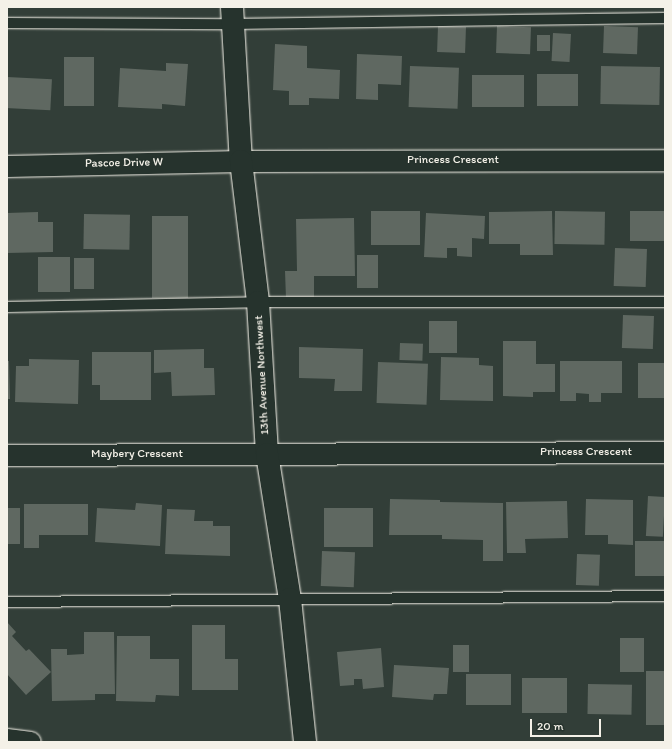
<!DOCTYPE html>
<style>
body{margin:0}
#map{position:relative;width:672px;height:749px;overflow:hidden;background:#323e38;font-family:Itim,sans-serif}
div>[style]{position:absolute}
.building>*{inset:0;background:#5f6861;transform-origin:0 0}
.roads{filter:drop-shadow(0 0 1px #f4f1e8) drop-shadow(0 0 1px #f4f1e8)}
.service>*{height:10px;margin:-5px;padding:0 5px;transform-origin:5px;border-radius:5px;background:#26332d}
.minor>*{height:21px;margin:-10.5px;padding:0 10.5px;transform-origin:10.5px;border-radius:10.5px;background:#26332d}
.tertiary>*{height:22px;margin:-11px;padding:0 11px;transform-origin:11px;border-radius:11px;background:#26332d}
span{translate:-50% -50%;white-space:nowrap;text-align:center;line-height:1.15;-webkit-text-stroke:3px #26332d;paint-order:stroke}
.street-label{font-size:12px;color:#f4f1e8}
.frame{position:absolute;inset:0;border:8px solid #f4f1e8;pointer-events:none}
.scale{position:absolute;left:530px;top:719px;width:71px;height:18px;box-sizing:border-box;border:2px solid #f4f1e8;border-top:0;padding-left:5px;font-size:12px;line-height:14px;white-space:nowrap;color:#f4f1e8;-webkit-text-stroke:3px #26332d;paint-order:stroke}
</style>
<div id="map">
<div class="building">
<div style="left:438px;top:26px;width:28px;height:26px;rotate:2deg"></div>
<div style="left:497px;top:26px;width:34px;height:27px;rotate:2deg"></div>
<div style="left:604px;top:26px;width:34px;height:27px;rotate:2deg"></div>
<div style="left:553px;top:33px;width:18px;height:28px;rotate:3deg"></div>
<div style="left:537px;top:35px;width:13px;height:16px"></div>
<div style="clip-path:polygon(275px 44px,307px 46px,307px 68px,340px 70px,339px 99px,309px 98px,309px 105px,289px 105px,289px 91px,273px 90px)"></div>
<div style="clip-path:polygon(357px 54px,402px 56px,401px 85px,378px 84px,378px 100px,356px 99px)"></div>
<div style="left:64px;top:57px;width:30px;height:49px"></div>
<div style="clip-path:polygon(166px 63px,188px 64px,185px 106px,162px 104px,162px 109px,118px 107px,120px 68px,166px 71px)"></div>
<div style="left:410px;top:66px;width:49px;height:41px;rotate:2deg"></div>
<div style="left:601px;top:66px;width:59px;height:38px;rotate:1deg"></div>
<div style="left:537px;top:74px;width:41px;height:32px"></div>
<div style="left:472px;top:75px;width:52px;height:32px"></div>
<div style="left:7px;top:77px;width:45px;height:31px;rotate:3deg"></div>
<div style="left:371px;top:211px;width:49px;height:34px"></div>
<div style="clip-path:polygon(552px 211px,553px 255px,520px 255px,520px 244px,489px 244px,489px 212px)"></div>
<div style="left:555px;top:211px;width:50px;height:33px;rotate:1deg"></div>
<div style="left:630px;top:211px;width:35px;height:30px"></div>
<div style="clip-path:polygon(38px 212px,38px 222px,53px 222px,53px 252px,7px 253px,7px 213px)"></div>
<div style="clip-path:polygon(426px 213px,485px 216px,484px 239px,472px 238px,472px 257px,457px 256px,457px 248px,447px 248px,447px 258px,424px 257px)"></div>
<div style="left:84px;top:214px;width:46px;height:35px;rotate:1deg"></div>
<div style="left:152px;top:216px;width:36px;height:82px"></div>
<div style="clip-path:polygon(354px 218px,355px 276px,314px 276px,314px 298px,286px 299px,285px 271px,297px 271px,296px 219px)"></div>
<div style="left:615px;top:248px;width:32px;height:38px;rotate:2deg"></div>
<div style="left:357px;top:255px;width:21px;height:33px"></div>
<div style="left:70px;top:257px;width:35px;height:32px;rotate:90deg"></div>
<div style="left:74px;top:258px;width:20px;height:31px"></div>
<div style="left:623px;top:315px;width:31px;height:33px;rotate:2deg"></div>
<div style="left:429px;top:321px;width:28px;height:32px"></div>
<div style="clip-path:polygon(503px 341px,536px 341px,536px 364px,555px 364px,555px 392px,533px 392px,533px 397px,503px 396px)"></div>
<div style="left:400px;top:343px;width:23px;height:17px;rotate:2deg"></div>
<div style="clip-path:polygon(299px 347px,363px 349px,362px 391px,334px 391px,335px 379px,299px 378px)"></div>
<div style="clip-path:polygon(204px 349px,204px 368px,214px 368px,215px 395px,172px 396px,171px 372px,154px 373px,154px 350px)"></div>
<div style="clip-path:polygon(92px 352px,151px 352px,151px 400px,100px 400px,100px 385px,92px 385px)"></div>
<div style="clip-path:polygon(441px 357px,479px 358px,479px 365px,493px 366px,493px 401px,440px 400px)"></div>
<div style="clip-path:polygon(29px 359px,79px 360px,78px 404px,15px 402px,16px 366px,29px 366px)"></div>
<div style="clip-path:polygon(7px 361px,9px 361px,10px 399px,7px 399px)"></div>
<div style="clip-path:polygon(560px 361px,622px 361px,622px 393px,601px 393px,601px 402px,589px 402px,589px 394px,576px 393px,576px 401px,560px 401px)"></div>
<div style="left:378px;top:362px;width:50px;height:41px;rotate:2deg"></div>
<div style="left:638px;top:363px;width:27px;height:35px"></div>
<div style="left:648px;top:496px;width:17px;height:40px;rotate:3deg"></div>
<div style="clip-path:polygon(390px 499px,440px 500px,440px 502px,503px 503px,503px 561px,483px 561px,483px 540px,442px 539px,442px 535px,389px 535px)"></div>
<div style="clip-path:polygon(586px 499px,633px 500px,633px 545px,608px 544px,608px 535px,585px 535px)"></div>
<div style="clip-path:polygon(567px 501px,568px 538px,525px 539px,526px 553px,507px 553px,506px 502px)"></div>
<div style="clip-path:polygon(136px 503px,162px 505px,160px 546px,95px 542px,97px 508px,135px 510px)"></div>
<div style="clip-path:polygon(24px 504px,88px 504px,88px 535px,39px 535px,39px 548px,24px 548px)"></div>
<div style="left:7px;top:508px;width:13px;height:36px"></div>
<div style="left:324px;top:508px;width:49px;height:39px"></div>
<div style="clip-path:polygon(167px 509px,195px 510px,194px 521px,213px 521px,213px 526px,230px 526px,230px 556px,165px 554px)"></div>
<div style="left:635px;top:541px;width:30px;height:35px"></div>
<div style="left:322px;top:551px;width:33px;height:35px;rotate:2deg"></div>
<div style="left:577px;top:554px;width:23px;height:31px;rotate:2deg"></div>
<div style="clip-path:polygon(7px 622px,16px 632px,12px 636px,26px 651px,29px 649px,51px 672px,26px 695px,7px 674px)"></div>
<div style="clip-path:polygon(192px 625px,225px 625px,225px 659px,238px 659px,238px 690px,192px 690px)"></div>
<div style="clip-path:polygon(84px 632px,114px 632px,115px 694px,95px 694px,95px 700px,52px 701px,51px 649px,67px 649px,67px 655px,84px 654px)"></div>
<div style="clip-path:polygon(117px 636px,150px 636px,150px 659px,179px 659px,179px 696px,156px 695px,155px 702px,116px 701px)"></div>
<div style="left:620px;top:638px;width:24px;height:34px"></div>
<div style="left:453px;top:645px;width:16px;height:27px"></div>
<div style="clip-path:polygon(381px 648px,384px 687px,363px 689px,362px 679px,354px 679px,354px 685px,340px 686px,337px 652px)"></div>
<div style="clip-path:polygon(394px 665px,449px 668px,447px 694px,434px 694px,433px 700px,392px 697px)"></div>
<div style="left:646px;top:671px;width:19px;height:54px"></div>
<div style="left:466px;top:674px;width:45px;height:31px"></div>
<div style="left:522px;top:678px;width:45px;height:35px"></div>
<div style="left:588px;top:684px;width:44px;height:30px;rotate:1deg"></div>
</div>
<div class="roads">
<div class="service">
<div style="left:7px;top:23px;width:225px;rotate:0.3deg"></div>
<div style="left:232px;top:24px;width:433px;rotate:-0.8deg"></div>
<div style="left:7px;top:307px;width:251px;rotate:-1.1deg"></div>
<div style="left:258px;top:302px;width:407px"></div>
<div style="left:7px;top:602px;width:658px;rotate:-0.52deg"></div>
</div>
<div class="minor">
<div style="left:7px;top:166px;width:234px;rotate:-1.2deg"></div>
<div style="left:241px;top:161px;width:424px;rotate:-0.1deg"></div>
<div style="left:7px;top:455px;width:658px;rotate:-0.26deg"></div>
<div style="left:7px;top:739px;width:23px;rotate:7deg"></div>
</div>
<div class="tertiary">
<div style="left:232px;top:7px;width:154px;rotate:86.7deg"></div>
<div style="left:241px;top:161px;width:142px;rotate:83.1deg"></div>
<div style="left:258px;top:302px;width:152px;rotate:86.6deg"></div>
<div style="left:267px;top:454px;width:147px;rotate:81deg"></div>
<div style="left:290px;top:599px;width:144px;rotate:84deg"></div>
</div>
</div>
<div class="street-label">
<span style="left:453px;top:160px">Princess Crescent</span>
<span style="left:124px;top:163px;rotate:-1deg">Pascoe Drive W</span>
<span style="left:262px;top:375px;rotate:-93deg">13th Avenue Northwest</span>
<span style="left:586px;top:452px">Princess Crescent</span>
<span style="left:137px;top:454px">Maybery Crescent</span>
</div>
<div class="frame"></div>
<div class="scale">20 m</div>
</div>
